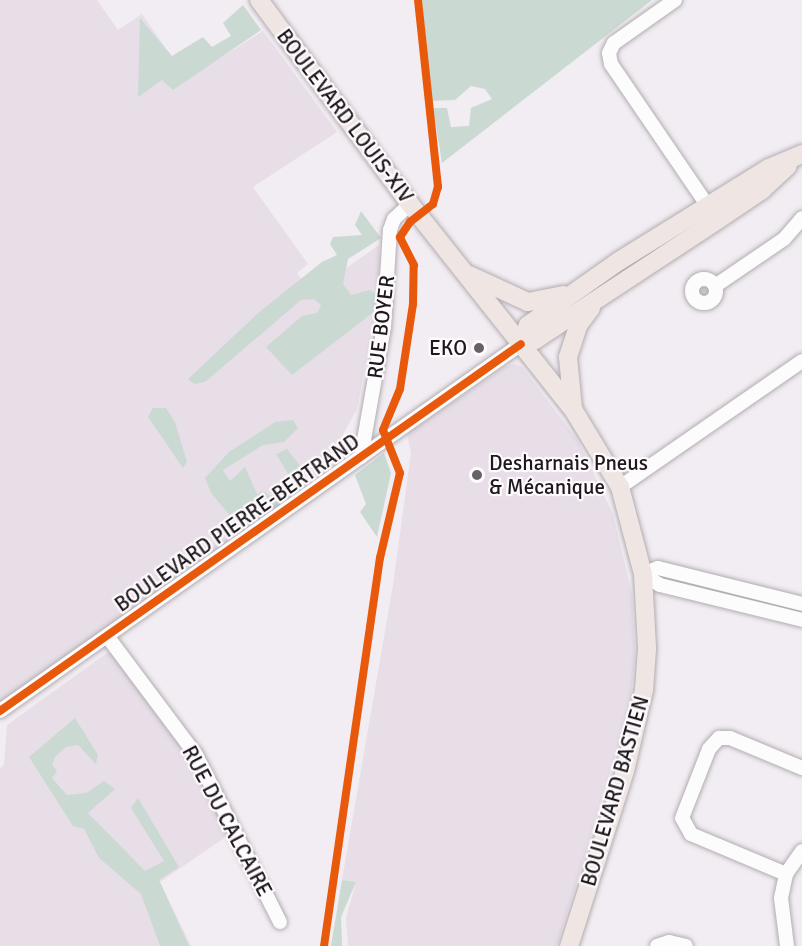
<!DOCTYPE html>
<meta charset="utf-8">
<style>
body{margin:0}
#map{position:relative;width:802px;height:946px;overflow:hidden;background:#f2edf2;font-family:Signika,sans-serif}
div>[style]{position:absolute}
.built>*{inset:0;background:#e7dee7}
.green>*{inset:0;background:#cbd9d3}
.roads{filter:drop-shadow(0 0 2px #b1adb1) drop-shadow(0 0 2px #b1adb1)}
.minor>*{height:14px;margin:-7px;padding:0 7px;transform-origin:7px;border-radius:7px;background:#fdfcfd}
.minor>.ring{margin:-7px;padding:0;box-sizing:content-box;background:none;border:14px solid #fdfcfd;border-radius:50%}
.major>*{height:18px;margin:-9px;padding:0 9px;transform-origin:9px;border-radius:9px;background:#efe6e4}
.cycleway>*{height:8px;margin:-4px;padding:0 4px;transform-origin:4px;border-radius:4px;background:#e8590c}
.dots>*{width:16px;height:16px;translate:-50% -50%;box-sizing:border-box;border:3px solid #fffafe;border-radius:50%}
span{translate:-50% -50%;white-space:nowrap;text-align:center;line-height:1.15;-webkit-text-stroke:4.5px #fffafe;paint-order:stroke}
.street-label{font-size:21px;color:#1b191b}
.poi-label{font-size:21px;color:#1b191b}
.right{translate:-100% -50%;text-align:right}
.left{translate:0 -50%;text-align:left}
</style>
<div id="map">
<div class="built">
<div style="clip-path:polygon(0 0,97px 0,118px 30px,142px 14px,187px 79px,263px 31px,337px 132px,253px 187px,308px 264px,297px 273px,311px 293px,379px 245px,378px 299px,357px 409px,329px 460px,302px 492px,0 709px)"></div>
<div style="clip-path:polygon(515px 364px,522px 367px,578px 441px,613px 514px,632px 594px,635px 654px,630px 707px,557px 946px,348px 946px,346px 918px,356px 882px,342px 880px,393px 585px,411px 453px,407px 434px,506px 366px)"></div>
<div style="clip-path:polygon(107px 653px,115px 653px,191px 758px,230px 834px,160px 882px,191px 946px,0 946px,0 769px,4px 764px,7px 725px)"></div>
</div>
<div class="green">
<div style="clip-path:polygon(422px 0,652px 0,442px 163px,433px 108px,447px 108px,451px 127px,469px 126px,471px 108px,492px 99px,485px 89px,471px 86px,455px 100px,432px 101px)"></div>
<div style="clip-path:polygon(243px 5px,261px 30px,173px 90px,162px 80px,138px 97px,140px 18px,172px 56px,203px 37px,212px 47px,231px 36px,223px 23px)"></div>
<div style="clip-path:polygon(361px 211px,381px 238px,348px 259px,343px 284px,351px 295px,370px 290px,381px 298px,375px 311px,292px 375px,266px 347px,302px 316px,317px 313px,321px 305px,314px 299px,301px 300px,205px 382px,194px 384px,188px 379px,258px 313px,322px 262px,337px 255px,330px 244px,333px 237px,362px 235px,355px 225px)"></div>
<div style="clip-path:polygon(701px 286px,713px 288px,705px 298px,696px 295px)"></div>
<div style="clip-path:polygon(153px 408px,166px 408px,175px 422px,187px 462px,183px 468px,148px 417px)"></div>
<div style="clip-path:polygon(293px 420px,298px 428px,284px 442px,263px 445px,223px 470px,230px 481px,245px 467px,257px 494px,263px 491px,270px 496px,293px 482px,276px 454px,287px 449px,305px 472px,301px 491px,243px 534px,219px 534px,233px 519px,211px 493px,205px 478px,229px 452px,275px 422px)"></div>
<div style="clip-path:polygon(384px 453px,391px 473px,377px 537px,360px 512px,366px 504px,355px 475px)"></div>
<div style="clip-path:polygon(75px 718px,98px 755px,96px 764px,78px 745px,66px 747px,55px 757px,52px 765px,57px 771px,52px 778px,67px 795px,86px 793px,104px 781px,115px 789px,88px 813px,145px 871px,164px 861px,131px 808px,138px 798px,179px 867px,159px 880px,189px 946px,160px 946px,141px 894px,99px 858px,84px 829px,73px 826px,29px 757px)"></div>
<div style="clip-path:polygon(342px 880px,356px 882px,341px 917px,342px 946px,331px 946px)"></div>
</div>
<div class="roads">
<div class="minor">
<div style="left:675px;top:0;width:75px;rotate:144.8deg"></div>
<div style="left:614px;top:43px;width:11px;rotate:117deg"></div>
<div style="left:609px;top:53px;width:11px;rotate:80deg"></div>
<div style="left:611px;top:64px;width:172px;rotate:55.7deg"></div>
<div class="ring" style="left:692px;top:279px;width:10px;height:10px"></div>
<div style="left:715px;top:286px;width:83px;rotate:-34.3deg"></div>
<div style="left:784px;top:239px;width:28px;rotate:-49deg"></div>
<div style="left:361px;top:457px;width:132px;rotate:-80deg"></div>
<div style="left:384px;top:327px;width:97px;rotate:-86.5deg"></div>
<div style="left:390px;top:230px;width:12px;rotate:-70deg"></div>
<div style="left:394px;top:219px;width:22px;rotate:-43deg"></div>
<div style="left:620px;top:487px;width:221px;rotate:-34.7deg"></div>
<div style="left:643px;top:574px;width:20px;rotate:33deg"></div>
<div style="left:660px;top:585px;width:146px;rotate:13.8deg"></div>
<div style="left:643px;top:574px;width:16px;rotate:-22deg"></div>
<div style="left:658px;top:568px;width:148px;rotate:14deg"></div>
<div style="left:107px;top:636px;width:149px;rotate:53.2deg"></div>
<div style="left:196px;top:755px;width:187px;rotate:63.3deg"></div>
<div style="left:0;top:711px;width:637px;rotate:-35.16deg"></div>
<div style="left:786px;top:874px;width:103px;rotate:-157.2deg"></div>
<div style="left:691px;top:834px;width:18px;rotate:-119deg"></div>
<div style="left:682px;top:818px;width:74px;rotate:-68.6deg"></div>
<div style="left:709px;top:749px;width:15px;rotate:-48deg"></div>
<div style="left:719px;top:738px;width:11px"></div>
<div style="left:730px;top:738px;width:78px;rotate:22.6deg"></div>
<div style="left:657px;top:946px;width:13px;rotate:-18deg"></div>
<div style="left:669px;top:942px;width:17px;rotate:13deg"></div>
<div style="left:787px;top:946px;width:48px;rotate:-97.1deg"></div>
<div style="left:781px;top:898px;width:25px;rotate:-78deg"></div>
<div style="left:786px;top:874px;width:28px;rotate:-55deg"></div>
</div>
<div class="major">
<div style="left:259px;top:0;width:254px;rotate:53.5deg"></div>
<div style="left:410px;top:204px;width:264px;rotate:51.6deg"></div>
<div style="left:574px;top:411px;width:89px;rotate:58.8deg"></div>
<div style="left:620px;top:487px;width:90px;rotate:75.2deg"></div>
<div style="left:643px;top:574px;width:75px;rotate:86.9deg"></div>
<div style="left:647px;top:649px;width:41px;rotate:94.2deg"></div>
<div style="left:644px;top:690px;width:83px;rotate:103.2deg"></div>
<div style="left:625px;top:771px;width:184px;rotate:107.7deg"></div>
<div style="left:469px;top:275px;width:65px;rotate:24.6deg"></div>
<div style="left:528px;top:302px;width:36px;rotate:-11deg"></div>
<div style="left:521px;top:344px;width:20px;rotate:-70deg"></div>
<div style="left:528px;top:325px;width:111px;rotate:-35.1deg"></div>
<div style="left:619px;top:261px;width:176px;rotate:-31.8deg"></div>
<div style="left:769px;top:168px;width:36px;rotate:-23deg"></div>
<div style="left:521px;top:344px;width:15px;rotate:-16deg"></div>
<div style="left:535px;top:340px;width:220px;rotate:-33.3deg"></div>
<div style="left:719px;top:219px;width:52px;rotate:-34deg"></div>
<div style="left:762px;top:190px;width:35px;rotate:-43deg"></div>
<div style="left:573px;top:409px;width:52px;rotate:-95.5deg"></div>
<div style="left:568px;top:357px;width:35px;rotate:-72deg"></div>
<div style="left:579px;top:324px;width:20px;rotate:-53deg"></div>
</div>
</div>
<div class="cycleway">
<div style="left:0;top:711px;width:637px;rotate:-35.16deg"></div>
<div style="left:324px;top:946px;width:392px;rotate:-81.8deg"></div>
<div style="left:380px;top:558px;width:87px;rotate:-76.8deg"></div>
<div style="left:400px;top:473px;width:46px;rotate:-111.6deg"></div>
<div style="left:383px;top:430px;width:44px;rotate:-67.5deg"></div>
<div style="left:400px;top:389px;width:86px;rotate:-81.3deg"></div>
<div style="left:413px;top:304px;width:39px;rotate:-89deg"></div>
<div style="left:414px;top:265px;width:31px;rotate:-117deg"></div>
<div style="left:400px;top:237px;width:18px;rotate:-56deg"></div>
<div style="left:410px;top:222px;width:29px;rotate:-38deg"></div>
<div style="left:433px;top:204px;width:18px;rotate:-74deg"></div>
<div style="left:438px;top:187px;width:188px;rotate:-96.1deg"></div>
</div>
<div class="dots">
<div style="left:479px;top:348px;background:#666366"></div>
<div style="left:477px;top:475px;background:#666366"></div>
</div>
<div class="street-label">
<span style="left:345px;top:116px;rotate:53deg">BOULEVARD LOUIS-XIV</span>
<span style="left:381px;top:327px;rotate:-83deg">RUE BOYER</span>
<span style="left:237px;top:523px;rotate:-35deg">BOULEVARD PIERRE-BERTRAND</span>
<span style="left:615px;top:791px;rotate:-74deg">BOULEVARD BASTIEN</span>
<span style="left:227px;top:821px;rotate:62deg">RUE DU CALCAIRE</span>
</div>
<div class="poi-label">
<span class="right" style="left:467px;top:348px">EKO</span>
<span class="left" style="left:489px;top:475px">Desharnais Pneus<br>&amp; Mécanique</span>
</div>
</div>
